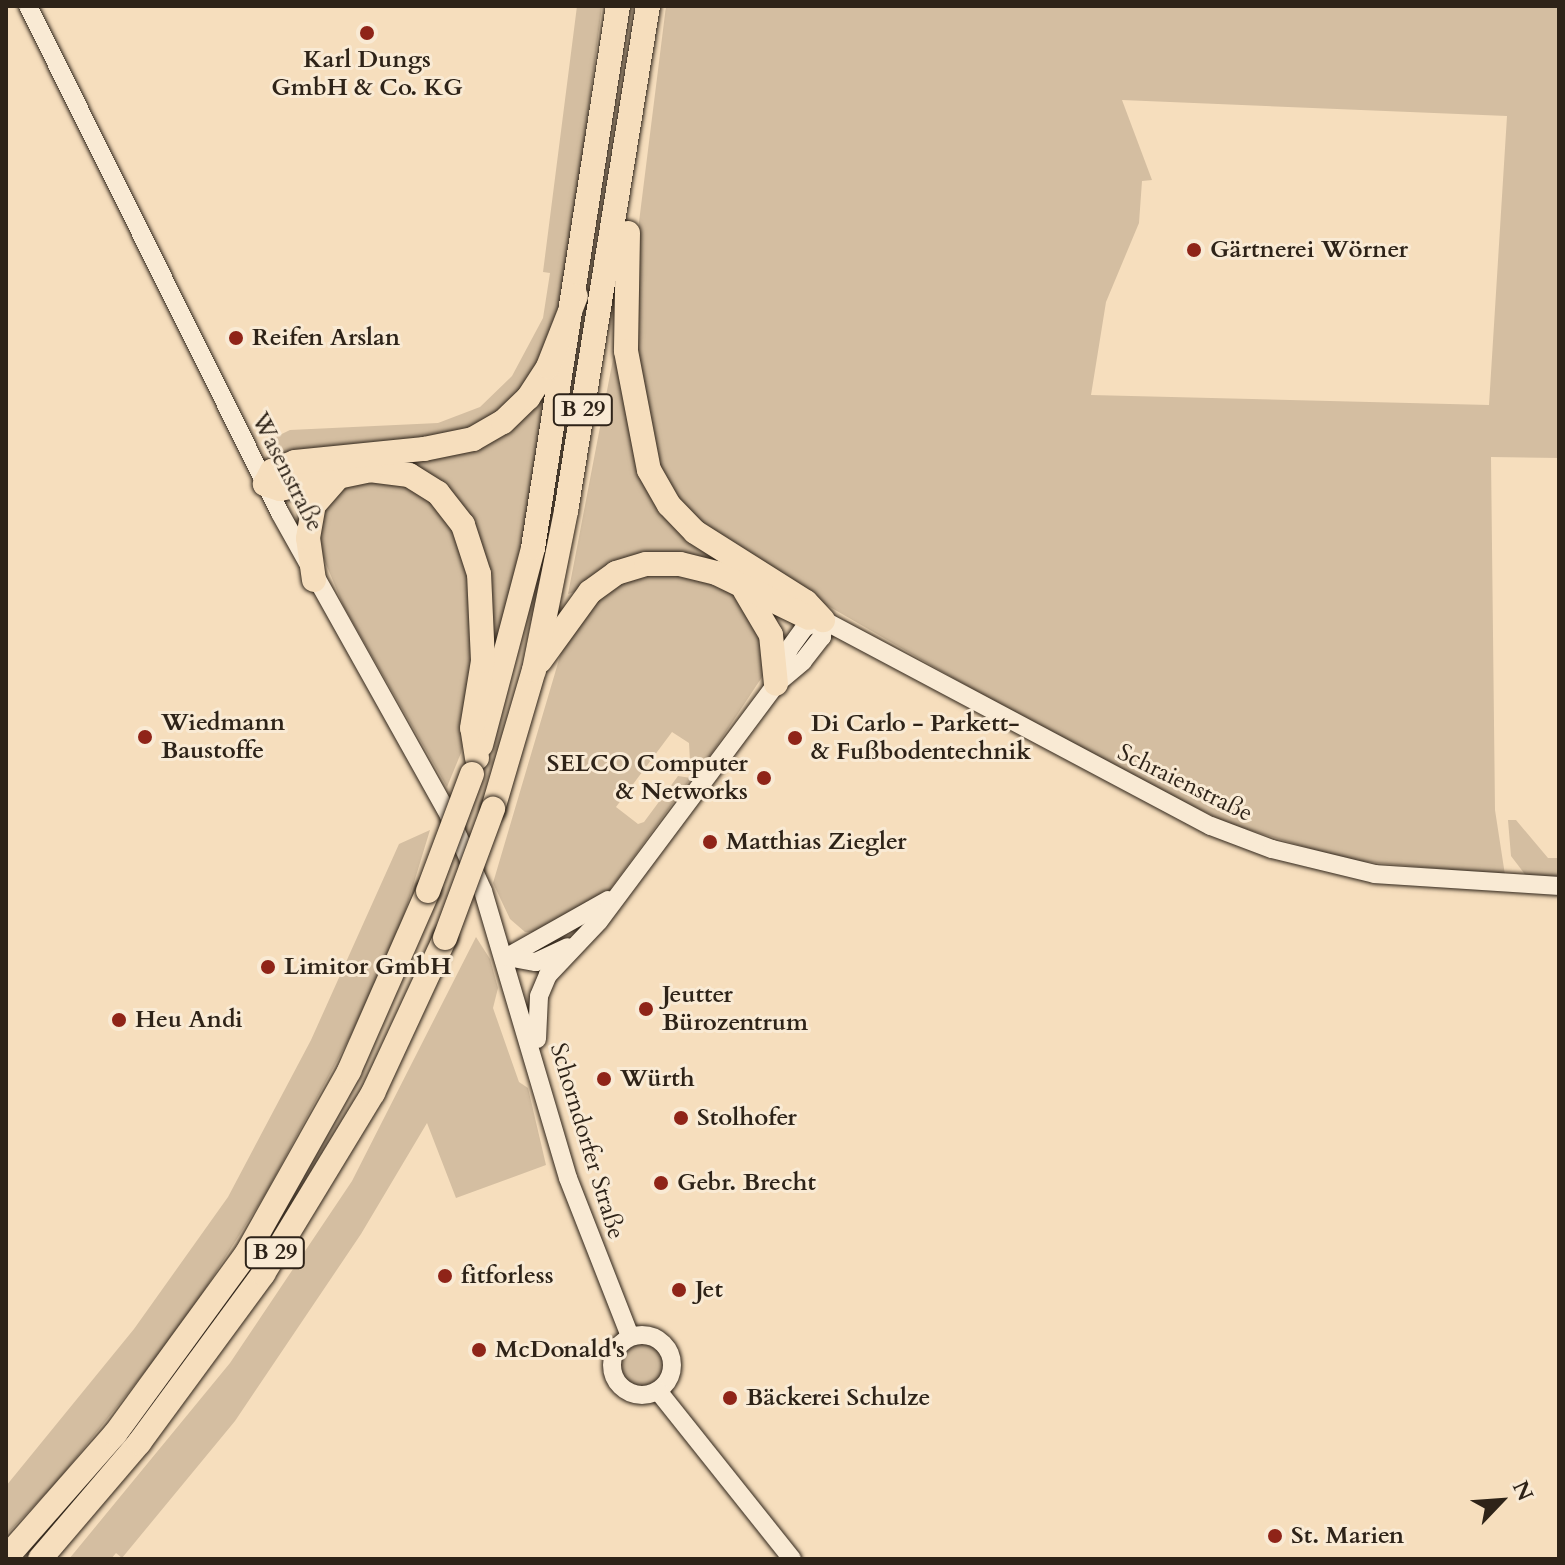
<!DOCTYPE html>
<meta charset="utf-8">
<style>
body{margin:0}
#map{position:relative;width:1565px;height:1565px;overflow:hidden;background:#f6debd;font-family:Cardo,serif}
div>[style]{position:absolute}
.green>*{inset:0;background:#d4bea1}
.round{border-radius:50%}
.roads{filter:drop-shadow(0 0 2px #2e2318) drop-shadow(0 0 2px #2e2318)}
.secondary>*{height:18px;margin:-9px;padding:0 9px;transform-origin:9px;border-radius:9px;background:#f9ead4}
.secondary>.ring{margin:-9px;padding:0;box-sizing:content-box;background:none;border:18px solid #f9ead4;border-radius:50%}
.highway>*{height:24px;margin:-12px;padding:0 12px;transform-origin:12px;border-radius:12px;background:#f6debd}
.bridges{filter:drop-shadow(0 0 2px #2e2318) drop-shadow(0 0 2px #2e2318)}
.highway-bridge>*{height:24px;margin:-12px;padding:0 12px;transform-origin:12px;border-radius:12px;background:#f6debd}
.dots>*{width:22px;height:22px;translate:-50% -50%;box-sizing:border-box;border:4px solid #f9ead4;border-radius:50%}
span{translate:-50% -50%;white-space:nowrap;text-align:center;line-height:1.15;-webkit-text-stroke:6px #f9ead4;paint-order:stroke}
.shield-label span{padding:2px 6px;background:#f9ead4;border:2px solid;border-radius:6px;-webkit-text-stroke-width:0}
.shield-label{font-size:22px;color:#2e2318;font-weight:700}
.poi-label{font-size:24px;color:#2e2318;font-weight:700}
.left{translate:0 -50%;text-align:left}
.right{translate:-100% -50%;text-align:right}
.street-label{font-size:24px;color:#2e2318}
.frame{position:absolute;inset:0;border:8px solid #2e2318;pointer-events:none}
.north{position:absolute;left:1461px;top:1461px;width:80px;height:80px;-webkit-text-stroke:6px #f9ead4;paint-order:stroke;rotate:65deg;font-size:22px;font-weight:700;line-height:32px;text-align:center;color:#2e2318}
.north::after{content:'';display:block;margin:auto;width:28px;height:36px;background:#2e2318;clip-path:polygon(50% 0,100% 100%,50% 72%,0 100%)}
</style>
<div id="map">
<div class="green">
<div style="clip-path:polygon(577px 6px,602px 6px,566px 284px,544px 364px,483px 428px,436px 441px,277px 454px,263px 443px,290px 430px,438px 423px,480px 407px,512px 376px,543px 318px,550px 273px,543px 272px)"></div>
<div style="clip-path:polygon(evenodd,666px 6px,1559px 6px,1559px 458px,1491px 457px,1495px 810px,1505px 875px,1347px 860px,1227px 823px,1082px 752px,790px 584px,684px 510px,657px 459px,642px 401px,635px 331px,636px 246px,666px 6px,1122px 100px,1507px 116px,1489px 405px,1091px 395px,1106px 302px,1139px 223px,1142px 181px,1152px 180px,1122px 100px)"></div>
<div style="clip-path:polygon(614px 354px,645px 477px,803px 605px,689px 558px,568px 594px)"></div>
<div style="clip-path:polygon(547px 388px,537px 481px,496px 658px,491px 655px,491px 595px,431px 478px,294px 472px,438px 454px)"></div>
<div style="clip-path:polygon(358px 478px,403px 481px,447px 512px,474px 570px,473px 699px,461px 753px,447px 787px,344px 607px,318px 545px,327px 502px)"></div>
<div style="clip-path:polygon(673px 570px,731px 591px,751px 611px,762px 631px,764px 674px,706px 762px,698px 767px,690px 762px,689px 743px,672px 732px,616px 807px,638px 824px,644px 822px,678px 776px,691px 778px,606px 895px,542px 933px,525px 932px,510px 919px,493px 883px,563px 646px,573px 623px,620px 579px)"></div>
<div style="clip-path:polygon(1508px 820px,1516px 820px,1548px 858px,1559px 858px,1559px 878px,1527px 877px,1511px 856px)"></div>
<div style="clip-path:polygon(430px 830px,401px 925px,351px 1035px,266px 1193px,183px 1324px,56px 1483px,6px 1535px,6px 1486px,134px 1329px,228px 1197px,311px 1040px,399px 844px)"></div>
<div style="clip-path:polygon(476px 937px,490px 959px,498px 988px,493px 1008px,519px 1082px,528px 1088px,546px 1165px,456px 1198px,427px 1123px,361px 1234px,235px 1421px,122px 1558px,116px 1553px,111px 1559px,69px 1559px,230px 1363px,352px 1181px)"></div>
<div class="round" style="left:620px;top:1341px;width:46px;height:46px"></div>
</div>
<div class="roads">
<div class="secondary">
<div style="left:28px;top:6px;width:566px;rotate:63.57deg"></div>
<div style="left:280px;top:513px;width:347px;rotate:60.8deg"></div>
<div style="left:449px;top:816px;width:82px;rotate:65.6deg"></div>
<div style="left:483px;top:891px;width:299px;rotate:73.5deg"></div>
<div style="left:568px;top:1178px;width:170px;rotate:68.6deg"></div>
<div style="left:823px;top:620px;width:439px;rotate:28deg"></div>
<div style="left:1211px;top:826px;width:65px;rotate:20.7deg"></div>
<div style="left:1272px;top:849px;width:106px;rotate:13.6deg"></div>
<div style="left:1375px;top:874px;width:184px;rotate:3.7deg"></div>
<div style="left:777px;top:682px;width:35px;rotate:-70deg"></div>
<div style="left:789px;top:649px;width:27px;rotate:-54deg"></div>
<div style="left:805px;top:627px;width:19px;rotate:-21deg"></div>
<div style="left:507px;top:957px;width:116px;rotate:-29.4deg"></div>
<div style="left:507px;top:957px;width:29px;rotate:10deg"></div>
<div style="left:536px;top:962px;width:35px;rotate:-25deg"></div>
<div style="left:537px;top:1039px;width:43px;rotate:-87.3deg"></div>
<div style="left:539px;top:996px;width:23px;rotate:-67deg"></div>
<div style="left:548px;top:975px;width:74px;rotate:-46.6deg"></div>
<div style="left:599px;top:921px;width:296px;rotate:-53.2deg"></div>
<div style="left:776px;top:684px;width:35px;rotate:-40deg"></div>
<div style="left:803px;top:661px;width:31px;rotate:-52deg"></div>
<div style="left:822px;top:637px;width:17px;rotate:-87deg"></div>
<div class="ring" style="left:612px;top:1335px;width:42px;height:42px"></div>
<div style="left:658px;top:1391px;width:215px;rotate:51.4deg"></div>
</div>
<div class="highway">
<div style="left:628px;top:233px;width:118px;rotate:91deg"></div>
<div style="left:626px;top:351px;width:121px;rotate:79.1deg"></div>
<div style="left:649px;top:470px;width:40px;rotate:60.3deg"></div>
<div style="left:669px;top:505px;width:37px;rotate:46deg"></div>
<div style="left:695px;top:532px;width:131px;rotate:32.2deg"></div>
<div style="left:806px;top:602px;width:25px;rotate:47deg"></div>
<div style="left:314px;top:580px;width:42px;rotate:-98.1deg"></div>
<div style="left:308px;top:538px;width:34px;rotate:-80deg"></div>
<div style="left:314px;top:505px;width:38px;rotate:-49deg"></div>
<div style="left:745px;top:591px;width:51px;rotate:59.4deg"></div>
<div style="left:771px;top:635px;width:49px;rotate:84.2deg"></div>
<div style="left:540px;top:661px;width:85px;rotate:-54.1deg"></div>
<div style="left:590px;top:592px;width:32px;rotate:-36deg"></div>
<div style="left:616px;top:573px;width:31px;rotate:-17deg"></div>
<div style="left:646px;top:564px;width:34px"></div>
<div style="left:680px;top:564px;width:37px;rotate:14deg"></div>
<div style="left:716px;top:573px;width:103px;rotate:25.8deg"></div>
<div style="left:481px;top:745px;width:204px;rotate:-75.2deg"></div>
<div style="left:533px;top:548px;width:549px;rotate:-81.09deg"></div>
<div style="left:477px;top:758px;width:30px;rotate:-99deg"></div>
<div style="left:472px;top:728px;width:68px;rotate:-80.7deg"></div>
<div style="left:483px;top:661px;width:87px;rotate:-92.6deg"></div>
<div style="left:479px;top:574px;width:52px;rotate:-108.1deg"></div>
<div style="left:463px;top:525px;width:41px;rotate:-128deg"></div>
<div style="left:438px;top:493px;width:34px;rotate:-148deg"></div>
<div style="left:409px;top:475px;width:38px;rotate:-173deg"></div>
<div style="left:371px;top:470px;width:93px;rotate:168.2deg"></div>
<div style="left:280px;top:489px;width:16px;rotate:-162deg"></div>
<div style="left:265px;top:484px;width:15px;rotate:-62deg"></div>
<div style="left:272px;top:471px;width:25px;rotate:-21deg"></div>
<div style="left:295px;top:462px;width:130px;rotate:-5.8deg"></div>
<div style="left:424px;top:449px;width:50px;rotate:-11.5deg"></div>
<div style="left:473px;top:439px;width:34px;rotate:-30deg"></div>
<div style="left:503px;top:422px;width:35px;rotate:-44deg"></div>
<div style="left:528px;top:398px;width:37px;rotate:-57deg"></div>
<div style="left:548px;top:367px;width:76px;rotate:-68.5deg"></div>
<div style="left:493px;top:809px;width:145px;rotate:-73.6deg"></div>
<div style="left:534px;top:670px;width:162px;rotate:-78.6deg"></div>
<div style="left:566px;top:511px;width:512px;rotate:-80.78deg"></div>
<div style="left:6px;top:1558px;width:165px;rotate:-48.7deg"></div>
<div style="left:115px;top:1434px;width:224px;rotate:-53.9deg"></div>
<div style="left:247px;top:1253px;width:209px;rotate:-60.7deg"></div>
<div style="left:349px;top:1071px;width:197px;rotate:-66.3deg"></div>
<div style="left:40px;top:1559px;width:153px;rotate:-49.5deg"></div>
<div style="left:139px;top:1443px;width:210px;rotate:-53.7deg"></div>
<div style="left:263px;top:1274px;width:212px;rotate:-58.7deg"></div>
<div style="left:373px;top:1093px;width:171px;rotate:-65.1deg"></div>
</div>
</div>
<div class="bridges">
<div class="highway-bridge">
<div style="left:428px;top:891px;width:125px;rotate:-69.4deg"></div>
<div style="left:445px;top:938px;width:138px;rotate:-69.6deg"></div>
</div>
</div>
<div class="dots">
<div style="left:367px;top:33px;background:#8f2418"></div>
<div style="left:1194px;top:250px;background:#8f2418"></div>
<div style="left:236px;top:338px;background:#8f2418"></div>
<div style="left:145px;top:737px;background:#8f2418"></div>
<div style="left:795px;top:738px;background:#8f2418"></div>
<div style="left:764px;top:778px;background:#8f2418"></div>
<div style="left:710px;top:842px;background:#8f2418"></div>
<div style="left:268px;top:967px;background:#8f2418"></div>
<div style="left:646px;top:1009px;background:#8f2418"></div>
<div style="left:119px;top:1020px;background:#8f2418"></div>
<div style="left:604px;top:1079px;background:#8f2418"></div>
<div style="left:681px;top:1118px;background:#8f2418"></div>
<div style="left:661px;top:1183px;background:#8f2418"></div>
<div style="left:445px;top:1276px;background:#8f2418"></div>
<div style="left:679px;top:1290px;background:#8f2418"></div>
<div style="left:479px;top:1350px;background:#8f2418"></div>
<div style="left:730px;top:1398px;background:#8f2418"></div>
<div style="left:1275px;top:1536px;background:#8f2418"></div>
</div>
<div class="shield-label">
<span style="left:583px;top:410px">B 29</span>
<span style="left:275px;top:1253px">B 29</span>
</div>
<div class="poi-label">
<span style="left:367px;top:74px">Karl Dungs<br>GmbH &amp; Co. KG</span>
<span class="left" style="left:1210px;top:250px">Gärtnerei Wörner</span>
<span class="left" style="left:252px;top:338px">Reifen Arslan</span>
<span class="left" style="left:161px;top:737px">Wiedmann<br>Baustoffe</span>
<span class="left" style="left:811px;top:738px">Di Carlo - Parkett-<br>&amp; Fußbodentechnik</span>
<span class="right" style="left:748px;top:778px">SELCO Computer<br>&amp; Networks</span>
<span class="left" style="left:726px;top:842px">Matthias Ziegler</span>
<span class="left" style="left:284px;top:967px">Limitor GmbH</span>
<span class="left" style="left:662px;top:1009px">Jeutter<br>Bürozentrum</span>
<span class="left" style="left:135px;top:1020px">Heu Andi</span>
<span class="left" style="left:620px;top:1079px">Würth</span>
<span class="left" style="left:697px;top:1118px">Stolhofer</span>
<span class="left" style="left:677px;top:1183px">Gebr. Brecht</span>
<span class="left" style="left:461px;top:1276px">fitforless</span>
<span class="left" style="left:695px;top:1290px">Jet</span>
<span class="left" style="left:495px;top:1350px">McDonald's</span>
<span class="left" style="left:746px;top:1398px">Bäckerei Schulze</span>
<span class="left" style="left:1291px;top:1536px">St. Marien</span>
</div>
<div class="street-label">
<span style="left:287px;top:472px;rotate:63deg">Wasenstraße</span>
<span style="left:1185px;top:783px;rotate:26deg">Schraienstraße</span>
<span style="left:587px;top:1141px;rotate:73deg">Schorndorfer Straße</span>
</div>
<div class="frame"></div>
<div class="north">N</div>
</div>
